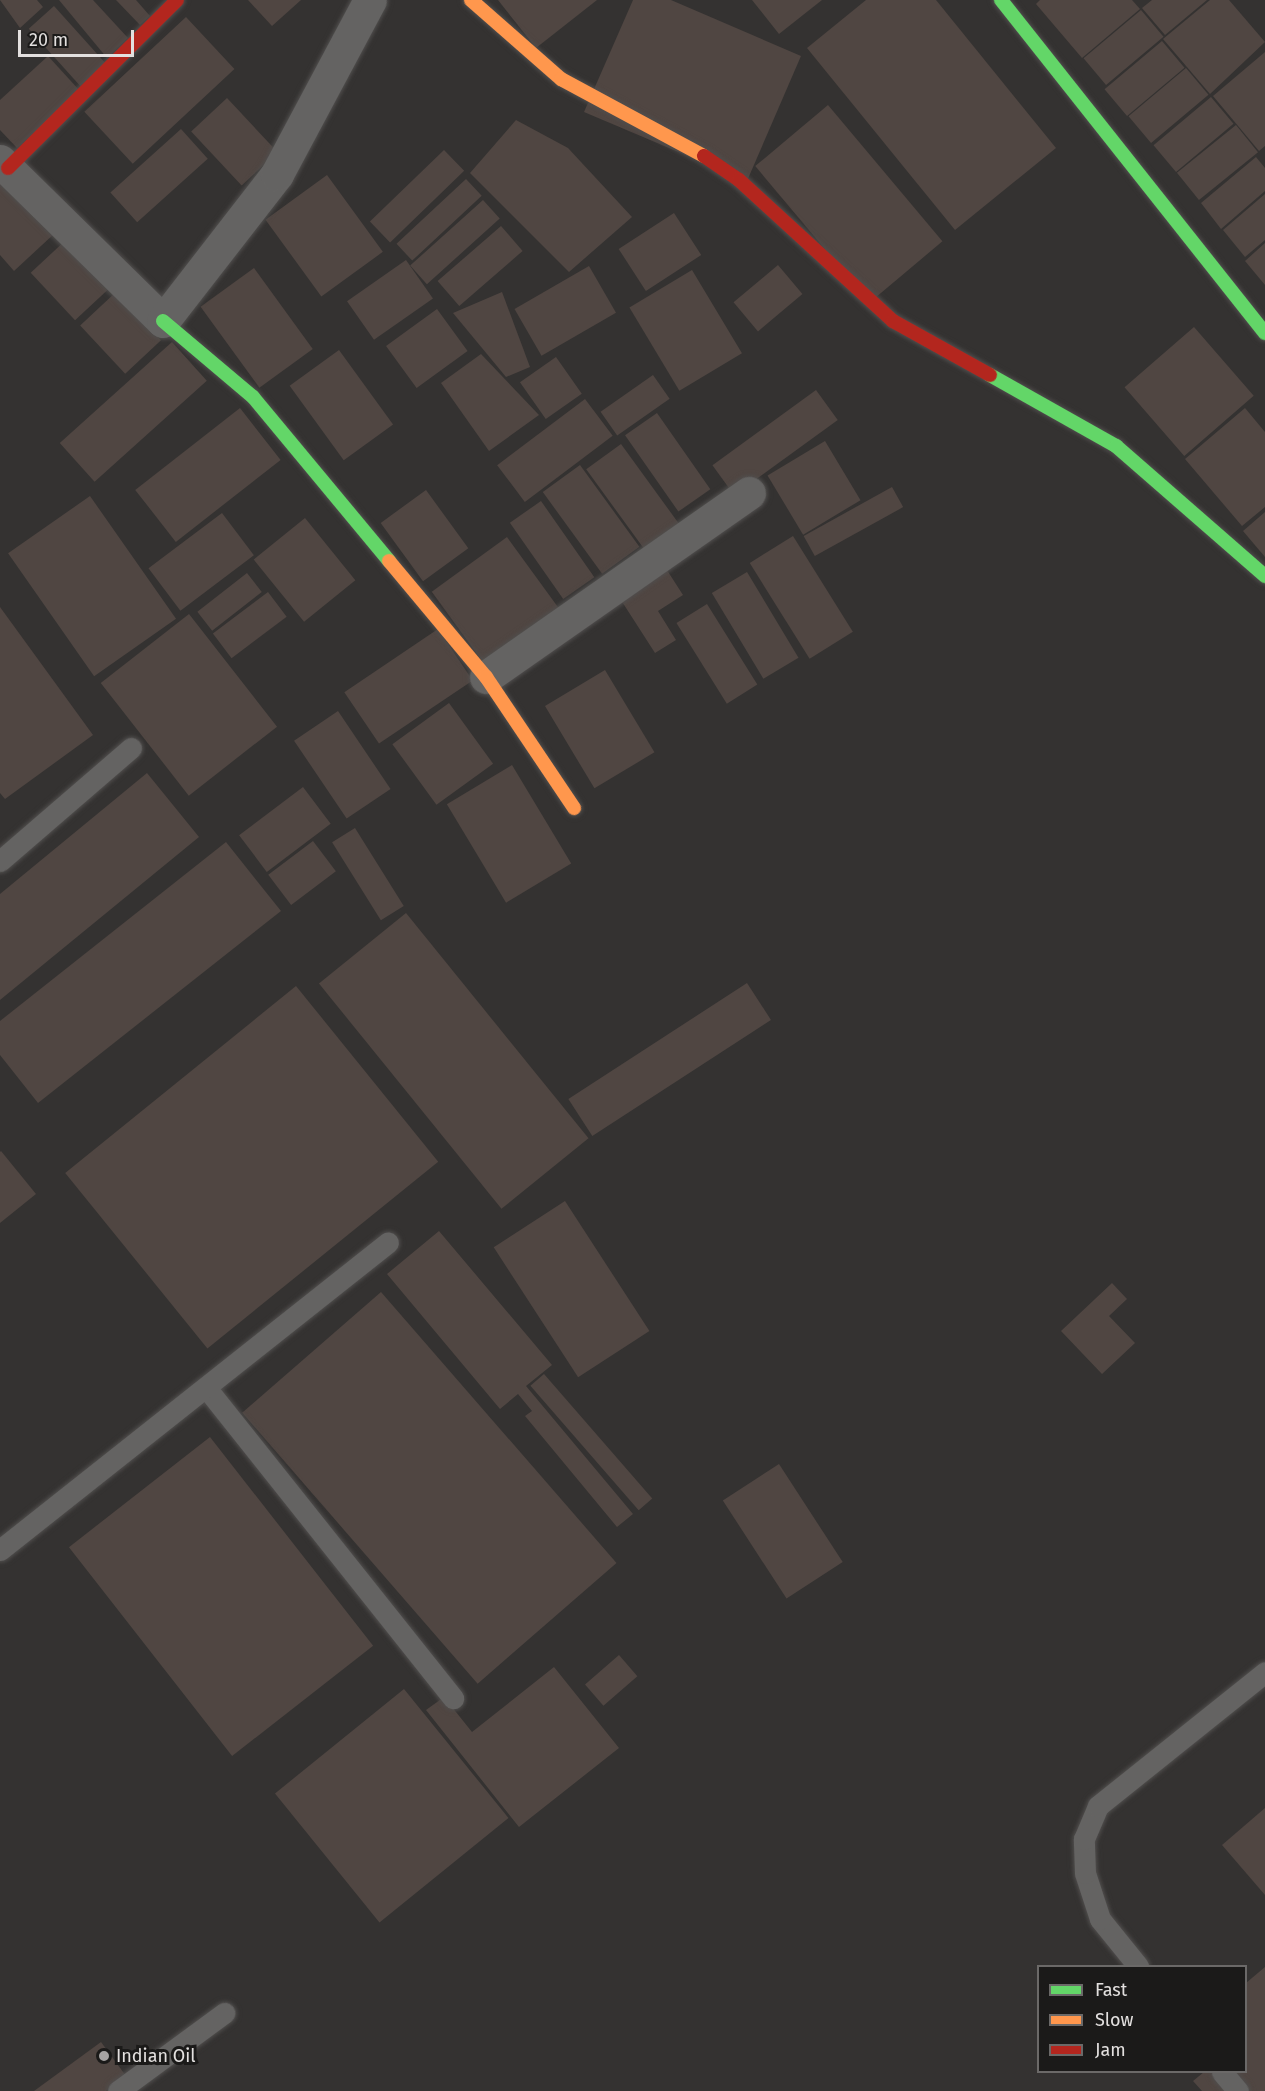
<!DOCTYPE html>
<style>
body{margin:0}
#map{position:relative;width:1265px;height:2091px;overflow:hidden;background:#343231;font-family:"Fira Sans",sans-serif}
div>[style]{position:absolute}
.building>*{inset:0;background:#504642;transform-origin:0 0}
.roads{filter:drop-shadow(0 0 2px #504e4d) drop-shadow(0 0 2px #504e4d)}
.lane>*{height:21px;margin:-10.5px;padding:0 10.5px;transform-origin:10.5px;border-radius:10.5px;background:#646362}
.street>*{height:33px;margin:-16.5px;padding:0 16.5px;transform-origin:16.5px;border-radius:16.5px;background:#646362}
.fast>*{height:14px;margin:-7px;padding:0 7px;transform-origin:7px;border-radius:7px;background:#63d668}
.slow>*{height:14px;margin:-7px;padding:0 7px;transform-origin:7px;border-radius:7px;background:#ff974d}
.jam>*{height:14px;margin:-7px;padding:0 7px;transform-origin:7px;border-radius:7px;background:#b3261e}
.dots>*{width:16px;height:16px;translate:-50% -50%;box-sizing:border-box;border:3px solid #1b1a19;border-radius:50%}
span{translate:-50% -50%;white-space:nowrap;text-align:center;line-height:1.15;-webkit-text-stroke:6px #1b1a19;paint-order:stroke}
.poi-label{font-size:18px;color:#e3e0df}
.left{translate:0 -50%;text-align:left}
.legend{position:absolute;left:1037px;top:1965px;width:210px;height:108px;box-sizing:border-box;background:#1b1a19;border:2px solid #6b6968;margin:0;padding:8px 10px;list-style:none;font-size:18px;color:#e3e0df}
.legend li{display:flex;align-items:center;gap:12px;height:30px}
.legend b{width:30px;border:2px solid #6b6968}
.scale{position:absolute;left:18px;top:30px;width:116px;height:27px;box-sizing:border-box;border:3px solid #e3e0df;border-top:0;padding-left:8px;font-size:18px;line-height:21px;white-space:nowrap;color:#e3e0df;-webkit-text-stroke:4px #1b1a19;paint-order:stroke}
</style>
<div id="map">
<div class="building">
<div style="clip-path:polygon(0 0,37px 0,43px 7px,20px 28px)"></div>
<div style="clip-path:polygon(59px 0,93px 0,128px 38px,107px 58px)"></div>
<div style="clip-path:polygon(116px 0,136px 0,150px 16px,140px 25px)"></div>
<div style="clip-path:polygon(248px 0,301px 0,272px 26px)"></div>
<div style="clip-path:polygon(498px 0,597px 0,536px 48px)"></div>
<div style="clip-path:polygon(633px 0,671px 0,801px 56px,747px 181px,584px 112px)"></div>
<div style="clip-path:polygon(752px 0,822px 0,779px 34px)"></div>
<div style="clip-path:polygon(866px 0,936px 0,1056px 148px,955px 230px,807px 48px)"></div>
<div style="clip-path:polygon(1040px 0,1132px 0,1140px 9px,1082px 58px,1036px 4px)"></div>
<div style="clip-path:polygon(1152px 0,1207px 0,1165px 35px,1142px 8px)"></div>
<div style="clip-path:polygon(1210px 0,1229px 0,1265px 42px,1210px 94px,1163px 39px)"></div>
<div style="left:54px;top:6px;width:77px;height:34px;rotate:48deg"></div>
<div style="left:1141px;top:10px;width:35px;height:75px;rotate:50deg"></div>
<div style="left:186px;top:17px;width:71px;height:139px;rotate:47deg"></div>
<div style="left:1162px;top:41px;width:35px;height:75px;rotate:50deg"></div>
<div style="clip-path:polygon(1265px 52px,1265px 146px,1259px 151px,1213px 96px)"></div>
<div style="clip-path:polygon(48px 56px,80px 91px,17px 148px,0 130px,0 100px)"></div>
<div style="left:1186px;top:68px;width:35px;height:75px;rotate:50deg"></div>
<div style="left:1211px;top:97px;width:35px;height:75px;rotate:50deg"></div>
<div style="left:227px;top:98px;width:74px;height:49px;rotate:47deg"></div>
<div style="left:828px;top:105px;width:178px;height:95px;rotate:50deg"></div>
<div style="clip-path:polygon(516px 120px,568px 148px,632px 217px,569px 272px,470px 173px)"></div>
<div style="left:1236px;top:125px;width:35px;height:76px;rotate:51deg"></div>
<div style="left:181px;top:129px;width:40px;height:95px;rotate:48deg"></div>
<div style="left:444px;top:150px;width:29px;height:103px;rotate:46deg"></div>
<div style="clip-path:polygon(1256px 157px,1265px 168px,1265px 191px,1221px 229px,1201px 203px)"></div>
<div style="clip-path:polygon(0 174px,55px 233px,14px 271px,0 255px)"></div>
<div style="left:327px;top:175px;width:95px;height:76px;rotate:54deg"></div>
<div style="left:466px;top:179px;width:23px;height:95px;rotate:47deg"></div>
<div style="clip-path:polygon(1265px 194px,1265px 240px,1245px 257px,1223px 230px)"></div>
<div style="left:483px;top:200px;width:25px;height:98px;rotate:48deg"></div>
<div style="left:674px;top:213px;width:50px;height:66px;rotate:57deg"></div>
<div style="left:501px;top:226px;width:33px;height:84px;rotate:49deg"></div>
<div style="left:68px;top:238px;width:65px;height:51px;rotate:47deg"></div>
<div style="clip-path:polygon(1265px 243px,1265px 285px,1245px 261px)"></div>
<div style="left:406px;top:260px;width:47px;height:72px;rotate:55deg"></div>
<div style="left:778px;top:265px;width:38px;height:58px;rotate:50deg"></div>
<div style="left:589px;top:266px;width:54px;height:86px;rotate:60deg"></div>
<div style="left:254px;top:268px;width:100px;height:66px;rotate:54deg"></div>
<div style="left:692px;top:270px;width:97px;height:73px;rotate:59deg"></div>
<div style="left:116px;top:292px;width:66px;height:49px;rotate:47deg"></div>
<div style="clip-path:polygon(502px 292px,530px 367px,506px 377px,453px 313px)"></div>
<div style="left:437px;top:309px;width:52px;height:63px;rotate:54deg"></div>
<div style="left:1194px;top:327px;width:91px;height:92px;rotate:49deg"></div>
<div style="left:172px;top:342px;width:52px;height:151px;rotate:48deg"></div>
<div style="left:339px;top:350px;width:92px;height:61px;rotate:54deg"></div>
<div style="clip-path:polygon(481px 354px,539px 415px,489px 451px,441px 383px)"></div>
<div style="left:556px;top:357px;width:45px;height:44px;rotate:55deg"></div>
<div style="left:653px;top:375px;width:29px;height:64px;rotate:55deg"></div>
<div style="left:816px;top:390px;width:37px;height:128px;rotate:54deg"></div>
<div style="left:585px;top:399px;width:46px;height:110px;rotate:53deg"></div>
<div style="left:240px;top:408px;width:66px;height:133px;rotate:52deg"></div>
<div style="clip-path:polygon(1245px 408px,1265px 432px,1265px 507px,1242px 526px,1185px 459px)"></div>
<div style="left:657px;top:413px;width:93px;height:39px;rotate:55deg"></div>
<div style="left:825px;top:441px;width:69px;height:67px;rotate:59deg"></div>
<div style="left:621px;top:444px;width:102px;height:43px;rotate:54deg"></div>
<div style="left:580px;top:465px;width:101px;height:46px;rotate:54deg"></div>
<div style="left:892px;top:487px;width:23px;height:101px;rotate:61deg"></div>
<div style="left:426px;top:490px;width:72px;height:56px;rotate:54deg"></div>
<div style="left:90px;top:496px;width:150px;height:100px;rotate:55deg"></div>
<div style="left:541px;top:501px;width:93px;height:38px;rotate:55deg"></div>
<div style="clip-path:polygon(1265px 512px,1265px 557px,1243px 531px)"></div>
<div style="left:222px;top:513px;width:53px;height:92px;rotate:53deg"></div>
<div style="left:305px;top:518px;width:80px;height:66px;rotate:51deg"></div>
<div style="left:793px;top:536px;width:113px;height:51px;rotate:58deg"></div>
<div style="left:507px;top:537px;width:89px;height:93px;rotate:54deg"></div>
<div style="clip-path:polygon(665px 567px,683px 595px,658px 611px,676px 640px,655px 653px,619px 597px)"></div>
<div style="left:747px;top:572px;width:100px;height:41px;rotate:59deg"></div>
<div style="left:247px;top:573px;width:24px;height:63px;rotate:52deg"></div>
<div style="left:268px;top:592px;width:31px;height:69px;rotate:53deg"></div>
<div style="left:707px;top:604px;width:95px;height:36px;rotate:58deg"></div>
<div style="clip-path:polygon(0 607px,93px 735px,5px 799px,0 793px)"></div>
<div style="left:189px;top:614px;width:143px;height:112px;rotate:52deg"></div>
<div style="left:438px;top:629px;width:62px;height:113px;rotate:56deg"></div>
<div style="left:605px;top:670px;width:96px;height:70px;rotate:59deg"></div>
<div style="left:449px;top:703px;width:75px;height:70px;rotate:54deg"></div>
<div style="left:338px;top:711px;width:94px;height:53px;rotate:56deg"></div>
<div style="left:512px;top:765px;width:115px;height:76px;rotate:59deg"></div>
<div style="clip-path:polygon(147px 773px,199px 837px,0 1000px,0 894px)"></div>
<div style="left:303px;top:787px;width:46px;height:80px;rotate:53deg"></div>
<div style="left:355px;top:828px;width:92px;height:27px;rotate:58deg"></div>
<div style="left:313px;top:841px;width:38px;height:56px;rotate:53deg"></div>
<div style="clip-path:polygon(226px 842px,281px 911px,38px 1103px,0 1055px,0 1021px)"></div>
<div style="left:406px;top:913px;width:290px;height:112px;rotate:51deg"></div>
<div style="left:747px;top:983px;width:44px;height:213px;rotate:57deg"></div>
<div style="left:296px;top:986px;width:226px;height:297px;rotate:51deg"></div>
<div style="clip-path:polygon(1px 1151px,36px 1194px,0 1223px,0 1152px)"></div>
<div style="left:565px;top:1201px;width:155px;height:85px;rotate:57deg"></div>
<div style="clip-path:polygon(439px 1231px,552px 1365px,526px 1386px,633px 1514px,617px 1527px,525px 1416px,532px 1411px,518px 1394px,500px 1409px,387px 1274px)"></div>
<div style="clip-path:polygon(1112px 1283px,1127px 1299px,1109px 1316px,1135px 1343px,1102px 1374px,1061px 1331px)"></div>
<div style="left:381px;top:1292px;width:359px;height:184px;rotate:49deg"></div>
<div style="left:544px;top:1374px;width:165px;height:18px;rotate:49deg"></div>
<div style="left:210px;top:1437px;width:265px;height:179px;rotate:52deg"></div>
<div style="left:779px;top:1464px;width:117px;height:67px;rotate:57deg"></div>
<div style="left:619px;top:1655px;width:28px;height:45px;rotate:49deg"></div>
<div style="clip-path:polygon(554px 1667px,619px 1748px,519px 1827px,426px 1710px,444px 1697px,472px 1732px)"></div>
<div style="left:404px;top:1689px;width:166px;height:166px;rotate:51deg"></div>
<div style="clip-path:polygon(1265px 1808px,1265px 1895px,1222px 1845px)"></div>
<div style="clip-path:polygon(1265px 1967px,1265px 2091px,1202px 2091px,1193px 2081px,1204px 2072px,1246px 2072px,1246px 1983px)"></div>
<div style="clip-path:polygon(101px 2042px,126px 2076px,106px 2091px,34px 2091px)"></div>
</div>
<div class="roads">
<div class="lane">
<div style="left:0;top:861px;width:173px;rotate:-40.8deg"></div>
<div style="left:208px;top:1390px;width:394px;rotate:51.5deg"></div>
<div style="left:0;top:1550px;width:495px;rotate:-38.4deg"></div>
<div style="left:1138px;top:1966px;width:60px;rotate:-129deg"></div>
<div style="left:1100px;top:1919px;width:48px;rotate:-108.1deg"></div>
<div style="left:1085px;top:1873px;width:34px;rotate:-92deg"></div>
<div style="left:1084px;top:1839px;width:36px;rotate:-67deg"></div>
<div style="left:1098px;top:1806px;width:214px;rotate:-38.7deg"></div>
<div style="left:1222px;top:2072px;width:25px;rotate:50deg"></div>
<div style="left:118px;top:2091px;width:132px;rotate:-36.3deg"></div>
</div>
<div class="street">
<div style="left:0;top:161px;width:228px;rotate:44.5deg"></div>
<div style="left:163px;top:321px;width:186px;rotate:-52.2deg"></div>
<div style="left:277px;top:174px;width:197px;rotate:-61.9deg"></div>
<div style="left:486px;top:677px;width:321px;rotate:-35deg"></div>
</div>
<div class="fast">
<div style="left:1001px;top:0;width:425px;rotate:51.6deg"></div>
<div style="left:163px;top:321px;width:118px;rotate:40.2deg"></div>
<div style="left:253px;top:397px;width:213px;rotate:50.3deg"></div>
<div style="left:990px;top:375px;width:145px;rotate:29.4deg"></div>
<div style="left:1116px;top:446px;width:198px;rotate:41.1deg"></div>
</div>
<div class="slow">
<div style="left:471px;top:0;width:120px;rotate:41.3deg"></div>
<div style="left:561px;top:79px;width:162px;rotate:28.3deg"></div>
<div style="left:389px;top:561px;width:151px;rotate:50.1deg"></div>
<div style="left:486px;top:677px;width:158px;rotate:56.1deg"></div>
</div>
<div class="jam">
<div style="left:704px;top:156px;width:42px;rotate:34.4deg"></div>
<div style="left:739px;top:180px;width:209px;rotate:42.5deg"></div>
<div style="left:893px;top:321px;width:111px;rotate:29.1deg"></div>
<div style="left:8px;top:168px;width:238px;rotate:-44.8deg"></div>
</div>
</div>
<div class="dots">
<div style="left:104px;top:2056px;background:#a6a3a2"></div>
</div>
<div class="poi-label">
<span class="left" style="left:116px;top:2056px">Indian Oil</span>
</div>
<ul class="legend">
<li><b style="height:8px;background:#63d668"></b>Fast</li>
<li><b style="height:8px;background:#ff974d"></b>Slow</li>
<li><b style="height:8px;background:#b3261e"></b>Jam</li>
</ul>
<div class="scale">20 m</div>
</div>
